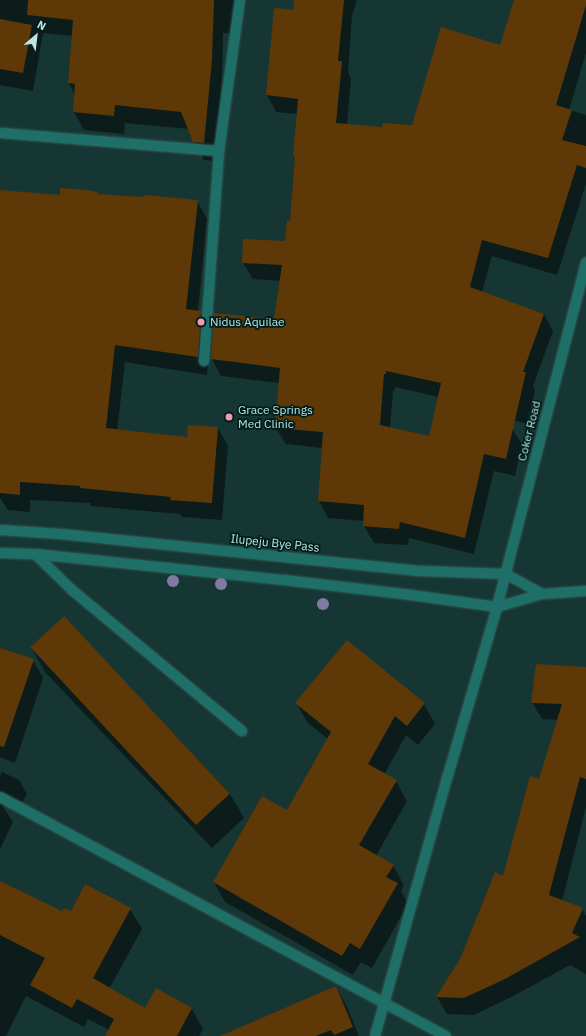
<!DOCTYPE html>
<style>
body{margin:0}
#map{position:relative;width:586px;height:1036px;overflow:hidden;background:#163633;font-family:"IBM Plex Sans",sans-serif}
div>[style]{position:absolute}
.shadow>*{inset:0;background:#0007}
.building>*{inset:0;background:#5e3806;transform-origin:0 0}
.roads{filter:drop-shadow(0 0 1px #345552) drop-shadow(0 0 1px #345552)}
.service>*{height:10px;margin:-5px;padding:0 5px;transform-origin:5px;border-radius:5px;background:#1d6f68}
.minor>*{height:10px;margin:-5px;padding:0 5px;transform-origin:5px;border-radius:5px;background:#1d6f68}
.secondary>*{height:10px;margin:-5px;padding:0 5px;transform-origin:5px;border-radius:5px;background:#1d6f68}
.trees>*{width:12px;height:12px;margin:-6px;border-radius:50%;background:#807aa2}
.dots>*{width:11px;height:11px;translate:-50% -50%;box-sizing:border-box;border:2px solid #001d1b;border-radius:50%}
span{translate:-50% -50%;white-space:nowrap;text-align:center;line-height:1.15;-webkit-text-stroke:3.5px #001d1b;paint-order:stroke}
.poi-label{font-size:12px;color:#b9e6e0}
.left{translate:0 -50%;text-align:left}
.street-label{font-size:12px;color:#b9e6e0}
.north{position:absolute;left:16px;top:16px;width:40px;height:40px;-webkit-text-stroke:3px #001d1b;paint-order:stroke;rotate:28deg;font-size:11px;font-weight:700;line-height:16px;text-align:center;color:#b9e6e0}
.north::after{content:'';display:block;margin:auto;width:14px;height:18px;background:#b9e6e0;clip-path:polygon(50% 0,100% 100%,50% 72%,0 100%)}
</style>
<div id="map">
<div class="shadow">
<div style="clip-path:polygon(0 0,241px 0,238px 34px,223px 33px,222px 79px,214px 161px,204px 160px,189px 129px,125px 123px,124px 134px,84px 130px,74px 112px,75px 95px,69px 83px,73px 36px,43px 33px,33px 91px,0 85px)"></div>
<div style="clip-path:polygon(evenodd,295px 0,357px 0,352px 15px,348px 72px,351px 79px,347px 125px,383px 128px,413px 126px,501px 46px,514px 0,586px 0,586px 53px,569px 110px,586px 115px,586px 184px,557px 275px,492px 256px,482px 292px,544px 314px,553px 331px,533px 386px,535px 390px,527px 424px,490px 413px,512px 428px,522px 445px,515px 476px,494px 471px,474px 554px,409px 538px,408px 545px,374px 543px,364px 526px,364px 521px,328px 518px,319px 501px,322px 448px,286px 444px,276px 428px,280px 383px,221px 376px,212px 359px,215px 314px,275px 321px,281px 281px,253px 279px,243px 263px,285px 242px,291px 222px,298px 114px,276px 112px,267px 95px,294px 11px,295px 0,395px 387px,439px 397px,430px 437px,390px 428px,393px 390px,395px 390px,395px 387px)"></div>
<div style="clip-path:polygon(0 191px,61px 196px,97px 193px,98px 195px,197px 201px,207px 219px,198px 311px,200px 312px,211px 329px,207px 375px,125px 362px,117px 431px,188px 438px,218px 428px,228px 446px,222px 520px,182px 517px,180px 514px,91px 506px,90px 503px,30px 500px,30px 512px,8px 510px,0 498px)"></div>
<div style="clip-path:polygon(64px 617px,230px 794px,244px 818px,212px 848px,45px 672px,31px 647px)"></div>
<div style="clip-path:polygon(0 649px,33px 660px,43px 678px,15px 763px,0 757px)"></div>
<div style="clip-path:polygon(586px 668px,586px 807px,562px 901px,582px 909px,586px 916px,586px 974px,570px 965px,515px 995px,474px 1015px,447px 1014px,437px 997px,461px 960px,504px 877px,539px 780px,558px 720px,542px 719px,532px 702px)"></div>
<div style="clip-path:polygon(296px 703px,424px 704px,435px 724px,418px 745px,406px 735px,384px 775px,396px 781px,407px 801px,376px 856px,393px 865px,404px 885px,401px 891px,408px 904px,372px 968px,361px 962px,353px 975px,225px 902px,214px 882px,287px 811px,328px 739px,308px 723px)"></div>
<div style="clip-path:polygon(2px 772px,19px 780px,27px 794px,19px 809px,9px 804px,3px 807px,13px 822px,0 849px,0 776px)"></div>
<div style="clip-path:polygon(0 882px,63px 913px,130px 909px,142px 929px,109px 989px,146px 1009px,192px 1009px,203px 1029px,199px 1036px,106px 1036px,109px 1030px,88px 1019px,84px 1027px,26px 996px,6px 1036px,0 1036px)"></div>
<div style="clip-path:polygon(336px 987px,346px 1005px,359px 1036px,245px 1036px)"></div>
</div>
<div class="building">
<div style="clip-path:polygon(28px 0,214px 0,212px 60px,204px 143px,193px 142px,181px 112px,115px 105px,114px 116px,73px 112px,75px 84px,68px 83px,73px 20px,27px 15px)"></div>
<div style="clip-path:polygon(evenodd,294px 0,344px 0,338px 61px,342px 61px,336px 123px,382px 127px,383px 123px,412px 125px,441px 27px,500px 45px,514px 0,586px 0,586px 5px,556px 105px,572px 110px,562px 140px,586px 146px,586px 168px,577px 165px,548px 258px,482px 240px,470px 287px,544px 314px,523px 372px,526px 372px,506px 459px,484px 454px,465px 538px,400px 522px,399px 529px,363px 526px,364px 505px,318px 501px,323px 432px,275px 428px,280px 368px,211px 359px,214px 313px,274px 319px,282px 265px,242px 263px,243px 239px,285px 241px,287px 221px,290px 221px,295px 157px,293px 156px,298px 99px,266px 95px,274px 8px,293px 10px,294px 0,386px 371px,441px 383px,429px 436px,380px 425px,384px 374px,386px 374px,386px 371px)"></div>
<div style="clip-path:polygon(0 19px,32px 25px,23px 73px,0 69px)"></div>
<div style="clip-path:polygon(60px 188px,87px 190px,98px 192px,97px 194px,144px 197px,144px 195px,198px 200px,186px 309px,201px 311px,198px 357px,115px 345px,106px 428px,187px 437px,188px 425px,218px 427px,212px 503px,170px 500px,171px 497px,80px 488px,80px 486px,20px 482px,20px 495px,0 493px,0 190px,60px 195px)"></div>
<div style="left:64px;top:616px;width:243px;height:46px;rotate:47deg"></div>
<div style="clip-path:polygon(347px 640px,425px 703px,407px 726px,395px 716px,368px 764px,397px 780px,359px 845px,394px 865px,386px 877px,398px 883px,360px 949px,350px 943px,342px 956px,213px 882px,262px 796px,287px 810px,331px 732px,295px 703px)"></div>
<div style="clip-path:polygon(0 648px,34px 659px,4px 747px,0 746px)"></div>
<div style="clip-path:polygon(536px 664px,586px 667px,586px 779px,580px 777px,549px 895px,583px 908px,572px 933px,580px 937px,505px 979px,464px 998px,436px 997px,460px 959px,495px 872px,503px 876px,530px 776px,539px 779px,562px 704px,531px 703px)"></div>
<div style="clip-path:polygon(0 881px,62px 911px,64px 908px,71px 911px,85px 884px,131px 908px,93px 978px,145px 1008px,156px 988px,192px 1008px,177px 1036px,105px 1036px,114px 1019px,77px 999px,72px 1008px,30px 985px,45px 958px,0 935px)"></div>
<div style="clip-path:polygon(336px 986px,353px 1027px,334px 1035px,331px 1030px,316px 1036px,220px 1036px)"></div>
</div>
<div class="roads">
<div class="service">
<div style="left:35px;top:554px;width:52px;rotate:44.2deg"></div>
<div style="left:72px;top:590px;width:221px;rotate:39.7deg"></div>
</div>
<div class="minor">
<div style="left:0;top:133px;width:220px;rotate:4.7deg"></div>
<div style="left:204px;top:361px;width:211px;rotate:-85.9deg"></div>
<div style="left:219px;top:151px;width:152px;rotate:-82.1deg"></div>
<div style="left:0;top:530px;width:61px;rotate:3.8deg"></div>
<div style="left:61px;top:534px;width:362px;rotate:5.9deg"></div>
<div style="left:421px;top:571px;width:85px;rotate:2deg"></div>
<div style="left:506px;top:574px;width:41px;rotate:29.1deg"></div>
<div style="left:0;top:553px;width:35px;rotate:2deg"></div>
<div style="left:35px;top:554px;width:250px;rotate:6deg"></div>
<div style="left:284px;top:580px;width:128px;rotate:6.7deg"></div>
<div style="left:411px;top:595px;width:87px;rotate:7.9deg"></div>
<div style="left:497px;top:607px;width:47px;rotate:-16.1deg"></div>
<div style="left:542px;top:594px;width:44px;rotate:-3.9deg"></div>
<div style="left:0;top:797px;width:506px;rotate:28.19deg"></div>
</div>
<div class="secondary">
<div style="left:375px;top:1036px;width:271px;rotate:-74.4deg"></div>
<div style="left:448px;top:775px;width:175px;rotate:-73.7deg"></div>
<div style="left:497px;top:607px;width:356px;rotate:-75.5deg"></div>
</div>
</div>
<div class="trees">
<div style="left:173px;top:581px"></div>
<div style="left:221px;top:584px"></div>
<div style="left:323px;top:604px"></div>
</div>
<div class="dots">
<div style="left:201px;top:322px;background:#f39aac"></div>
<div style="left:229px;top:417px;background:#f39aac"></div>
</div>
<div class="poi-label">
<span class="left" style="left:210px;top:322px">Nidus Aquilae</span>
<span class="left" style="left:238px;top:417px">Grace Springs<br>Med Clinic</span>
</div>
<div class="street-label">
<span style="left:529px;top:431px;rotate:-76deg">Coker Road</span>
<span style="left:275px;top:543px;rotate:6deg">Ilupeju Bye Pass</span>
</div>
<div class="north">N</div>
</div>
